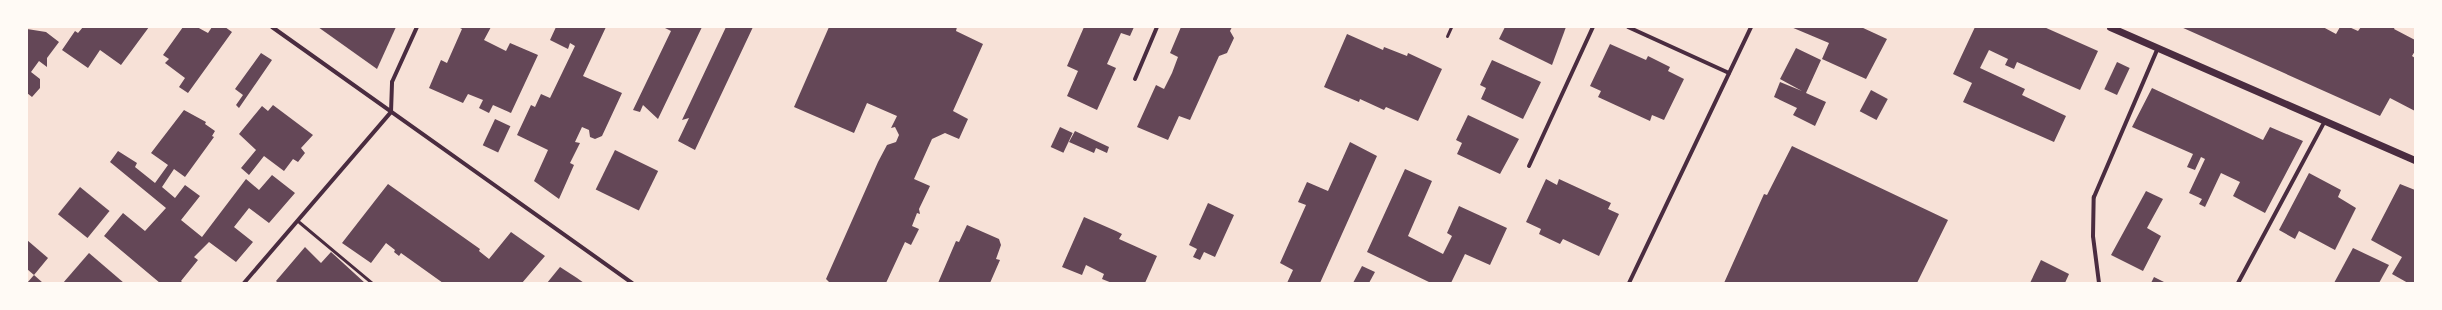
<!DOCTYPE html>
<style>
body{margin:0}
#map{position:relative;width:2442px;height:310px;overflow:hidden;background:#f7e1d7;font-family:"Open Sans",sans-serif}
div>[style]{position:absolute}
.building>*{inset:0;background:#644757;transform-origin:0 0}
.service>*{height:3px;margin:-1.5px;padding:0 1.5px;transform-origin:1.5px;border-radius:1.5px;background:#4a2c40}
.minor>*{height:4px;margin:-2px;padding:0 2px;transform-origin:2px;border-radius:2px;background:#4a2c40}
.tertiary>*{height:7px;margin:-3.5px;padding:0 3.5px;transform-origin:3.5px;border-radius:3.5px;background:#4a2c40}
span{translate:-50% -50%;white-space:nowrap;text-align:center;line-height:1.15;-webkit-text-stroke:3.5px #fffaf5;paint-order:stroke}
.frame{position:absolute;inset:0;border:28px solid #fffaf5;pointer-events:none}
</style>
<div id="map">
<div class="building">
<div style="clip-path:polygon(83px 27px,149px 27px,121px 65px,100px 50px,88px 68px,62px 50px,75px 31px,78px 33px)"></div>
<div style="clip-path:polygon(183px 27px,197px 27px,208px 33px,212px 27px,225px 27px,232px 32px,188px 93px,179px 87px,185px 78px,165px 63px,169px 59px,163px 55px)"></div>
<div style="clip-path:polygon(318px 27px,396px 27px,377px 69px)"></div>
<div style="clip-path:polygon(458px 27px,491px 27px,484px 40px,506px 51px,510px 43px,538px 55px,511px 113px,493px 105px,489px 113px,479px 108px,483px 100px,468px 94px,463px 103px,429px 88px,441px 60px,447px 63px,462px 29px)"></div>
<div style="clip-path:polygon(556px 27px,606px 27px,583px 76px,622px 93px,602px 136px,595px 139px,590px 137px,589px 130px,582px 127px,575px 142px,580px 143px,570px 163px,574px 165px,559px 199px,534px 181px,548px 150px,517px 135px,531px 105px,535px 107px,541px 94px,550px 98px,575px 46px,570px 43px,568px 49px,550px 40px)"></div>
<div style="clip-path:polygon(663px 27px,702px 27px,658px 119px,643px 105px,640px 112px,633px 110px,671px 31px)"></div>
<div style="clip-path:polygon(726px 27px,753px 27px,695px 150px,678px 141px,689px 118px,682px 120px)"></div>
<div style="clip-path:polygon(829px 27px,957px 27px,956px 31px,983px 44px,953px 111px,968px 119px,959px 139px,945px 133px,932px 139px,914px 179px,930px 186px,919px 209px,920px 214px,917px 213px,912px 226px,919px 229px,911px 245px,905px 242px,886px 283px,830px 283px,826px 279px,878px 162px,887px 145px,896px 142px,899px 135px,895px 127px,891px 128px,897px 116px,867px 103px,854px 133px,794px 107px)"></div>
<div style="clip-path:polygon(1084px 27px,1134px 27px,1130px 36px,1121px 33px,1107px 64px,1116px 68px,1097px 110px,1067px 96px,1078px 71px,1067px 66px)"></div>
<div style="clip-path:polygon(1181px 27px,1232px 27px,1230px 31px,1234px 38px,1227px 53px,1219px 56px,1190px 120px,1179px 116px,1168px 140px,1137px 127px,1156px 85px,1164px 89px,1172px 73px,1178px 57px,1170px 53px)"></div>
<div style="clip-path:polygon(1505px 27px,1566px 27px,1552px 65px,1499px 39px)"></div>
<div style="clip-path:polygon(1791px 27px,1861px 27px,1887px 39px,1866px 79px,1822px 59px,1829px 43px)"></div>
<div style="clip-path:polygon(1975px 27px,2044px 27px,2098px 51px,2080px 90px,2017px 62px,2014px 69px,2005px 65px,2008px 59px,1989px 50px,1980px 68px,2025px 89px,2022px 95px,2066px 116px,2054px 142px,1963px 102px,1972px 83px,1953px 74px)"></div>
<div style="clip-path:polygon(2181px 27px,2323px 27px,2336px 34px,2340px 27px,2349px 27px,2358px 31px,2361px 27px,2395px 27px,2394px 29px,2415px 40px,2415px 51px,2412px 56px,2415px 58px,2415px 111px,2390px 98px,2380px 116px)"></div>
<div style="clip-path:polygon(27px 29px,46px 32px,59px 42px,47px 58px,47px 67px,39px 61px,31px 72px,40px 79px,40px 88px,32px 97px,27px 93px)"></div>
<div style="clip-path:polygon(1347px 34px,1383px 50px,1384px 47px,1407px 56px,1408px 53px,1442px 69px,1418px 121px,1386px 107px,1384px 110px,1360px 99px,1359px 102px,1324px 87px)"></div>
<div style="clip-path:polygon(1610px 44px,1646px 60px,1648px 56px,1670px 67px,1668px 71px,1684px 79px,1664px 120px,1652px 115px,1650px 121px,1598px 97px,1601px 91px,1590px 86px)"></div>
<div style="clip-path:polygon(1796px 48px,1821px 60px,1806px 93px,1826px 102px,1815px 126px,1793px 115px,1797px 108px,1774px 97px,1780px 82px,1802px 91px,1780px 79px)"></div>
<div style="clip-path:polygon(261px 53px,272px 60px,239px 108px,236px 105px,243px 95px,235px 89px)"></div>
<div style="clip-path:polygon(1492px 60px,1541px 82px,1523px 119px,1481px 99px,1486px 88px,1480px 85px)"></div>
<div style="left:2117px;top:62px;width:14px;height:30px;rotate:25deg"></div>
<div style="clip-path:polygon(2152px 88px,2263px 140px,2270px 127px,2303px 141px,2265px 213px,2233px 196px,2240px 182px,2221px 173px,2205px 207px,2199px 204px,2202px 199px,2189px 193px,2205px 159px,2201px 157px,2195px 170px,2187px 167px,2193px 154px,2132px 127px)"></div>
<div style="left:1871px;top:90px;width:19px;height:24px;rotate:28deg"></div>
<div style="clip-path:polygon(273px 105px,313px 135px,301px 148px,305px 153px,298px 162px,293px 159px,284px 171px,264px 156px,249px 175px,241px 168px,256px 150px,239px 134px,262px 106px,268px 111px)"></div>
<div style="clip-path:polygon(184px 110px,206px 122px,205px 124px,215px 131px,212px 136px,214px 137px,185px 177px,174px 169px,162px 187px,175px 198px,185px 185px,200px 196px,181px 220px,202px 237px,246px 179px,259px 190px,272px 175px,295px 193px,269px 223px,249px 208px,234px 227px,253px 242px,236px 262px,209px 242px,194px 257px,198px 260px,181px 281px,183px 283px,160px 283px,104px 236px,123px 213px,145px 231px,166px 208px,110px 162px,118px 151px,137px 163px,135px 167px,155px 183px,168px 165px,151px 153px)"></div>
<div style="clip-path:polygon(1468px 115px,1519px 139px,1500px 174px,1457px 154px,1462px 143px,1456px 140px)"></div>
<div style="left:495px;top:119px;width:17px;height:29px;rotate:25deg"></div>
<div style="left:1060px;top:127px;width:14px;height:22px;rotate:25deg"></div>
<div style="clip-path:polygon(1075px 131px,1109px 147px,1107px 153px,1096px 148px,1094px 153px,1069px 142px)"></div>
<div style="clip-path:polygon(1350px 142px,1377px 156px,1320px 283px,1287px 283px,1293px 270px,1280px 263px,1306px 205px,1298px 202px,1307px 182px,1328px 191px)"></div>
<div style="clip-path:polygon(1792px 146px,1948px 220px,1917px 283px,1724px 283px,1764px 194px,1767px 195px)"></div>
<div style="left:615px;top:150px;width:48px;height:44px;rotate:26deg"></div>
<div style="clip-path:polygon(1405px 169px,1432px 181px,1408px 236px,1443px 254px,1452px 236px,1447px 233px,1459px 206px,1507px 228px,1490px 265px,1465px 254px,1451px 283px,1431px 283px,1367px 252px)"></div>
<div style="clip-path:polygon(2309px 173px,2341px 190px,2338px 197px,2356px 208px,2335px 250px,2299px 231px,2295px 239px,2279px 230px)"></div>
<div style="clip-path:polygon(1546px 179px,1557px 185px,1559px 179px,1611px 203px,1608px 209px,1619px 214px,1599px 256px,1563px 239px,1560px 244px,1539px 234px,1541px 229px,1526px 222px)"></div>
<div style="clip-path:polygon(388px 184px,480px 249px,479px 251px,489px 259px,511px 232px,545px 256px,522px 283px,443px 283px,401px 253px,399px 256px,394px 252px,395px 250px,386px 243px,371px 263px,342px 243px)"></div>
<div style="clip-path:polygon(2400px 184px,2415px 190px,2415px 283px,2408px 283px,2392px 274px,2402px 257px,2371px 240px)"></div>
<div style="left:80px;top:187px;width:38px;height:35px;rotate:39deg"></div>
<div style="clip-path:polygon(2146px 191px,2163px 199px,2147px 228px,2161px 236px,2143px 271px,2111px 255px)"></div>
<div style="clip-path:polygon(1208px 203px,1234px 215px,1215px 257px,1204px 252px,1200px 260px,1193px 257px,1197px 249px,1189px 245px)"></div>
<div style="clip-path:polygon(1084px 217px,1116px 231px,1122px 234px,1119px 239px,1157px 256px,1145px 283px,1112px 283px,1102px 279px,1104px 274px,1086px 265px,1082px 275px,1062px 267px)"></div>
<div style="clip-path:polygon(967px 225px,999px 239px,1001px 245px,996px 259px,1000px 260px,990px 283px,938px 283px,956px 241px,959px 242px)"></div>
<div style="clip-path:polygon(27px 240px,48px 258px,34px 275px,27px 269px)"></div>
<div style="clip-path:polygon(305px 247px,321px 263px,331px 252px,365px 283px,278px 283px,276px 281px)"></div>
<div style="clip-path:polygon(2353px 248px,2389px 265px,2379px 283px,2334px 283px)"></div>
<div style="clip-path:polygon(89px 253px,124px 283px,63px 283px)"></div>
<div style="clip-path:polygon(2041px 260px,2069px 274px,2065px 283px,2030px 283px)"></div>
<div style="clip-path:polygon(1362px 266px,1375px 272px,1369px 283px,1353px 283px)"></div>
<div style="clip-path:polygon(560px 267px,577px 278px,584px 283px,547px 283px)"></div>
<div style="clip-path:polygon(34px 275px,43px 283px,27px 283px)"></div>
<div style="clip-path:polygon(2154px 277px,2166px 283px,2151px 283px)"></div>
</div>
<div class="service">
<div style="left:1447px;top:36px;width:10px;rotate:-66deg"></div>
<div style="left:299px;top:222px;width:95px;rotate:39.9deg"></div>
</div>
<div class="minor">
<div style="left:272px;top:27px;width:442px;rotate:35.4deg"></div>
<div style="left:1628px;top:27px;width:111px;rotate:24.5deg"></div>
<div style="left:1135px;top:79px;width:56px;rotate:-67.1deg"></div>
<div style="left:1529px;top:166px;width:153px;rotate:-65.3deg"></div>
<div style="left:244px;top:283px;width:225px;rotate:-49.3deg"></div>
<div style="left:391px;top:112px;width:30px;rotate:-88deg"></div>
<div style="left:392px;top:82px;width:60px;rotate:-65.6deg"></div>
<div style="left:1629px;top:283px;width:284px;rotate:-64.5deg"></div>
<div style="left:2099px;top:283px;width:47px;rotate:-97.3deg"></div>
<div style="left:2093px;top:236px;width:39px;rotate:-89deg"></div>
<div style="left:2094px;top:197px;width:162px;rotate:-66.8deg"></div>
<div style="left:2238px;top:283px;width:184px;rotate:-61.8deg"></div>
</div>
<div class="tertiary">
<div style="left:2110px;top:27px;width:333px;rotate:23.6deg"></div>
</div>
<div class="frame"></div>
</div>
